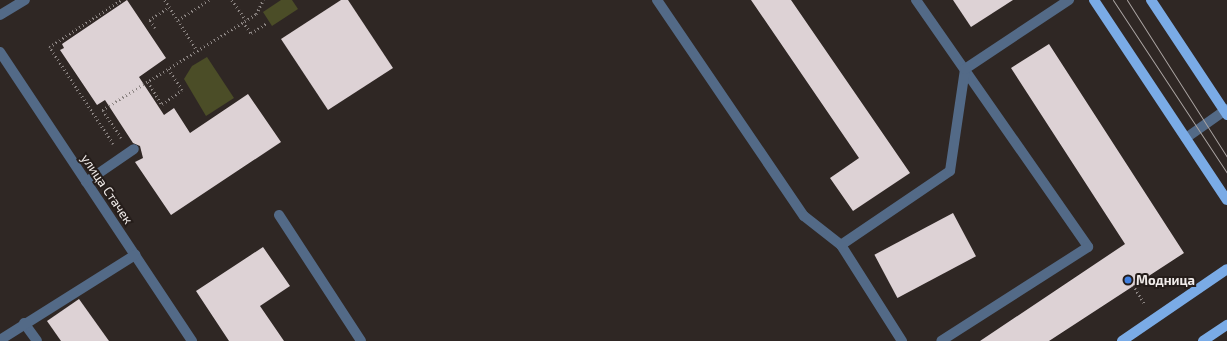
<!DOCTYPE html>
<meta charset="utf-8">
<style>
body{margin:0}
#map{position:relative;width:1227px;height:341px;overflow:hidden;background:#2f2724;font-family:"Exo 2",sans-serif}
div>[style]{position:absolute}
.green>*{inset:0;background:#4b4d27}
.building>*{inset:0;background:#ddd2d5;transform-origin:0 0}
.path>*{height:2.5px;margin-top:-1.25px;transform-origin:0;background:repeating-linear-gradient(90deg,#8b8482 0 1px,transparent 0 4px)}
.minor>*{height:10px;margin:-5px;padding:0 5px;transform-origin:5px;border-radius:5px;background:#536a87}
.major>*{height:10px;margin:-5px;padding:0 5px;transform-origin:5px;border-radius:5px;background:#7aabe6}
.tram>*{height:1px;margin:-0.5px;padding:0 0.5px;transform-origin:0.5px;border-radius:0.5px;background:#aba5a3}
.dots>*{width:11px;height:11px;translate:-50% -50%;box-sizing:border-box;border:2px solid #251d1a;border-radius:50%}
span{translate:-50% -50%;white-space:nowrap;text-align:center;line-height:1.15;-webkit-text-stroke:4px #251d1a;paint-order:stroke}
.street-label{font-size:13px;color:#f1ecea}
.poi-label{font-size:13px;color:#f1ecea;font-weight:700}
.left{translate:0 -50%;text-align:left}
</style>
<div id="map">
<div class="green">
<div style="clip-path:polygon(281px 0,292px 0,298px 9px,272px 26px,263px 12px)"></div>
<div style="clip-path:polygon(207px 57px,234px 98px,206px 116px,184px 79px,192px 66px)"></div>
</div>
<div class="building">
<div style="clip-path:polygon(127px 0,166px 58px,139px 77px,164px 115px,174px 108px,190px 133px,248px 94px,281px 142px,171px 215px,135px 162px,143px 158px,140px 146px,133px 143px,105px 100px,97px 105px,60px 50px,64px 48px,62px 44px)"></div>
<div style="clip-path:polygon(341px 0,348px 0,393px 68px,328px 110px,281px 39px)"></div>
<div style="clip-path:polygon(751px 0,791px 0,910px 173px,853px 211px,830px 178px,859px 158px)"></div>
<div style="clip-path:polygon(953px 0,1013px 0,971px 27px)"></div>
<div style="clip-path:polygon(1049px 44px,1184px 253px,1049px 341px,980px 341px,1125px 244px,1011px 68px)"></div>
<div style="left:953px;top:213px;width:49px;height:89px;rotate:62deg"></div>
<div style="clip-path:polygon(263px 247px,290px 286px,260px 306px,284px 341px,229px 341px,196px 291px)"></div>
<div style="clip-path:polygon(79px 299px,109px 341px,61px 341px,47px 321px)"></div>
</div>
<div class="path">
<div style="left:165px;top:0;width:59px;rotate:57.4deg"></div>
<div style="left:232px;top:0;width:24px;rotate:55deg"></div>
<div style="left:178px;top:20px;width:37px;rotate:-33deg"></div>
<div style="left:243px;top:22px;width:14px;rotate:54deg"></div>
<div style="left:251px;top:33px;width:19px;rotate:-32deg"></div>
<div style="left:155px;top:28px;width:10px;rotate:-127deg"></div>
<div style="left:149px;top:20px;width:24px;rotate:-33deg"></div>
<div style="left:148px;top:82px;width:26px;rotate:58deg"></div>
<div style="left:162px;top:104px;width:24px;rotate:-35deg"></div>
<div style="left:182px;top:90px;width:25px;rotate:-124deg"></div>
<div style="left:121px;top:138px;width:34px;rotate:-124deg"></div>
<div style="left:102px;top:110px;width:181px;rotate:-31.9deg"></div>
<div style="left:256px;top:14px;width:16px;rotate:-63deg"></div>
<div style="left:113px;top:144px;width:116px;rotate:-123.4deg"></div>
<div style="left:49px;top:47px;width:86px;rotate:-33.1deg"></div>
<div style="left:1133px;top:285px;width:22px;rotate:58deg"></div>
</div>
<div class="minor">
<div style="left:657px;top:0;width:261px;rotate:55.8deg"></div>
<div style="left:804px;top:216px;width:47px;rotate:38.1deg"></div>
<div style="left:841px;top:245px;width:114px;rotate:57.6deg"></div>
<div style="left:916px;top:0;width:301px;rotate:55.1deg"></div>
<div style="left:1088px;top:247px;width:174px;rotate:147.4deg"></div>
<div style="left:0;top:15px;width:29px;rotate:-31deg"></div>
<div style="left:0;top:52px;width:347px;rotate:56.4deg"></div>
<div style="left:1186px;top:138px;width:50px;rotate:-35.3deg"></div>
<div style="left:86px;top:182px;width:58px;rotate:-34.5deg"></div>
<div style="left:279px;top:215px;width:150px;rotate:56.9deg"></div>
<div style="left:841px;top:245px;width:132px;rotate:-34.2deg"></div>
<div style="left:950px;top:171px;width:103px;rotate:-81.6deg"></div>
<div style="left:965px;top:69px;width:125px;rotate:-33.6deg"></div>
<div style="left:24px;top:323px;width:22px;rotate:54deg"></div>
<div style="left:0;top:340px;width:160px;rotate:-32.2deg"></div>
</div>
<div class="major">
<div style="left:1094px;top:0;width:240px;rotate:56.4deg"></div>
<div style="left:1151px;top:0;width:138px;rotate:56.5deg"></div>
<div style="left:1122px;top:341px;width:127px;rotate:-34.4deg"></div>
<div style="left:1203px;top:341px;width:29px;rotate:-34deg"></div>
</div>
<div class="tram">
<div style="left:1113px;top:0;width:207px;rotate:56.6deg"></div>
<div style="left:1127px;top:0;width:186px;rotate:57.5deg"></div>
</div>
<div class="dots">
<div style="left:1128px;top:280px;background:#3f7fe0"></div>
</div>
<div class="street-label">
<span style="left:107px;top:189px;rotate:56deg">улица Стачек</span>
</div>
<div class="poi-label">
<span class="left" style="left:1136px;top:280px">Модница</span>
</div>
</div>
